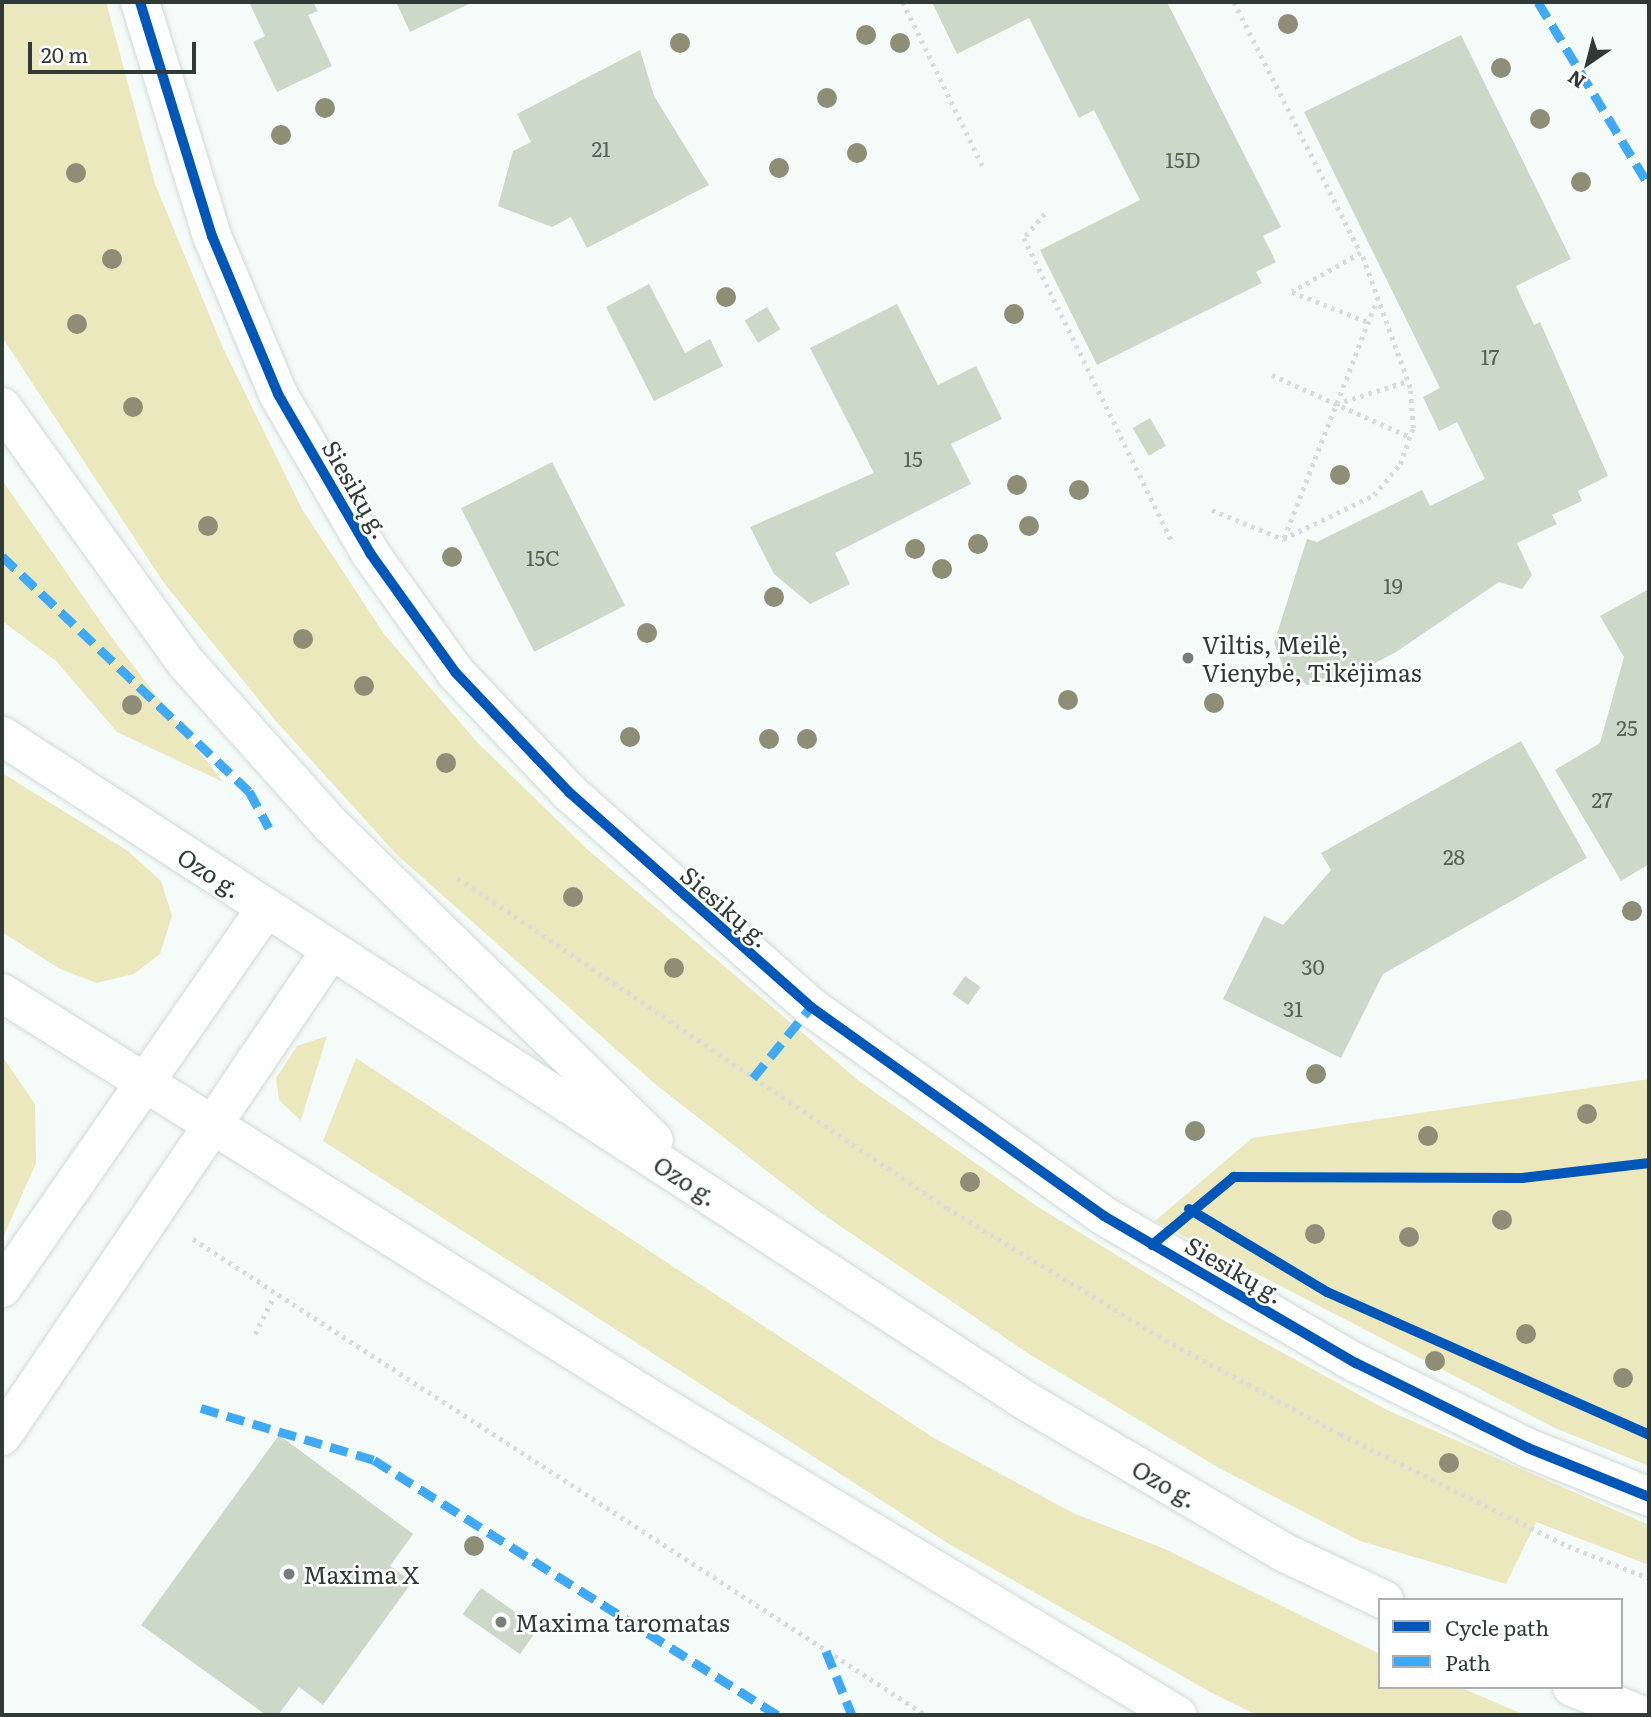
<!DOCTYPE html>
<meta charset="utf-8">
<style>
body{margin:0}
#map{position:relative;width:1651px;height:1717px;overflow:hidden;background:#f5fbf8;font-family:Literata,serif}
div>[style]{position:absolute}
.green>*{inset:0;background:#ece8bd}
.building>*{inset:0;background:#ccd8c8;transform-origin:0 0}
.path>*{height:4.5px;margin-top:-2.25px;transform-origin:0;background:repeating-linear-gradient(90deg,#dadcdb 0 3.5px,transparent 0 8.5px)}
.roads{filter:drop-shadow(0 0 2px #d1d9d6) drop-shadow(0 0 2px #d1d9d6)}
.minor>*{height:38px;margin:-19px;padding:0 19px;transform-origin:19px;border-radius:19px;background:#fefefe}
.major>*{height:38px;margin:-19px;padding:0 19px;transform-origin:19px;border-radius:19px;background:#fefefe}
.highway>*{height:38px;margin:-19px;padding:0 19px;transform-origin:19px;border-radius:19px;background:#fefefe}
.quiet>*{height:9px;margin-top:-4.5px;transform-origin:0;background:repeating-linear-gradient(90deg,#3fa9f5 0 18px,transparent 0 27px)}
.cycleway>*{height:10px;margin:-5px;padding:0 5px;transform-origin:5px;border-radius:5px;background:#0057b8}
.trees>*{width:20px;height:20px;margin:-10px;border-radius:50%;background:#8e8e77}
.dots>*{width:19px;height:19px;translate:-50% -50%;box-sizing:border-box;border:4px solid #fff;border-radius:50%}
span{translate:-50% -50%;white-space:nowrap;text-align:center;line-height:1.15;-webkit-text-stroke:5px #fff;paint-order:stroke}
.number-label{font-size:21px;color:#57625b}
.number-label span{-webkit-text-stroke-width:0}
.street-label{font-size:24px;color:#303b37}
.poi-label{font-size:24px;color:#303b37}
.left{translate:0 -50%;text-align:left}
.frame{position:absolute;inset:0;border:4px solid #303b37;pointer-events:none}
.legend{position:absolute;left:1378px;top:1598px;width:245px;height:91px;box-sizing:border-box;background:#fff;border:2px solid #acb1af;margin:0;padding:9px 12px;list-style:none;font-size:21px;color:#303b37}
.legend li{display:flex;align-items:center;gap:14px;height:35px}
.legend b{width:35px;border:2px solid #acb1af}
.north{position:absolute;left:1553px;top:28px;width:70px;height:70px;-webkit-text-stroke:5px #fff;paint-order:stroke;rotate:215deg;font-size:19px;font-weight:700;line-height:28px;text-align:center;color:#303b37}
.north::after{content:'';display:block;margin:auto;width:24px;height:32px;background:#303b37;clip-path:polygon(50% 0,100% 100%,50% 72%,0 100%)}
.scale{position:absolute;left:28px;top:42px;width:168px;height:32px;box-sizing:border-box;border:4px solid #303b37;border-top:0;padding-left:9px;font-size:21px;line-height:24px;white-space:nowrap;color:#303b37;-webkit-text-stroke:5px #fff;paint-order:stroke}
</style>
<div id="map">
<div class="green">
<div style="clip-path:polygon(2px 2px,106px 2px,155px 184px,223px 348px,302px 509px,384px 634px,477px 742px,587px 849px,859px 1081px,1038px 1207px,1223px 1320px,1387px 1410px,1649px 1525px,1649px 1565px,1536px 1522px,1506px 1584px,1360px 1541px,1219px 1468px,1029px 1354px,821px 1213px,655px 1084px,396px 854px,275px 720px,164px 583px,2px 337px)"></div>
<div style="clip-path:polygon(2px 480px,112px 638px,223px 782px,117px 732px,56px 661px,2px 621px)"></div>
<div style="clip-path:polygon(2px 773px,128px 851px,161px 881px,172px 916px,160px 954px,134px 974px,96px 983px,60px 969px,2px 932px)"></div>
<div style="clip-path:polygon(327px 1036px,301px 1120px,301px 1121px,279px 1100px,276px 1078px,297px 1046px)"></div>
<div style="clip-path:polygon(2px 1056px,35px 1104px,36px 1163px,2px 1240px)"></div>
<div style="clip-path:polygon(356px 1058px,934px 1438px,1073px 1513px,1165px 1549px,1380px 1654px,1380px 1687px,1459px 1687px,1525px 1715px,1257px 1715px,1212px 1693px,949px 1544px,323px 1141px)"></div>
<div style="clip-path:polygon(1649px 1079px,1649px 1466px,1555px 1428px,1155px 1221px,1252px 1138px)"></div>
</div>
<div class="building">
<div style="clip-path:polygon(249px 2px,313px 2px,318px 11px,308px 15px,332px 66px,277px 92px,253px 42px,265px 36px)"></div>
<div style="clip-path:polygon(396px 2px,473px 2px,410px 32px)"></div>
<div style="clip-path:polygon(932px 2px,1167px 2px,1281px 227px,1263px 236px,1276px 262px,1256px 272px,1262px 283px,1097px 365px,1040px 250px,1140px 200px,1094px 110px,1079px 118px,1029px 18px,957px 54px)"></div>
<div style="clip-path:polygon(1461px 35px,1571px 259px,1516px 286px,1534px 325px,1540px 322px,1608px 476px,1578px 491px,1582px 501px,1552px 515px,1557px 524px,1517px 543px,1532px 575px,1522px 589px,1499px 582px,1396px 652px,1333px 685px,1307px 685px,1284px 669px,1274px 643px,1307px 539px,1317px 542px,1422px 490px,1430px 506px,1485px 479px,1457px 422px,1439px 431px,1423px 397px,1440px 388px,1304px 112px)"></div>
<div style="clip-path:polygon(640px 50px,654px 96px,709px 185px,587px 248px,571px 217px,552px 227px,498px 206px,513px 151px,531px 142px,517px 114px)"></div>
<div style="clip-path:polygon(649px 284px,685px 353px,710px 339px,723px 366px,654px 401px,606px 307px)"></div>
<div style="clip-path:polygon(897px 304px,938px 385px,976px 366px,1002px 419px,951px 444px,971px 484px,835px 553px,850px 584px,810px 604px,774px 574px,750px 527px,874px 473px,810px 348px)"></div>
<div style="left:767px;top:307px;width:26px;height:26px;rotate:59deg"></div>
<div style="left:1150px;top:418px;width:32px;height:20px;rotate:60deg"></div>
<div style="left:552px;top:462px;width:161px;height:102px;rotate:63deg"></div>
<div style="clip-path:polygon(1649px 589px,1649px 864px,1621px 881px,1555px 770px,1600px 743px,1624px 657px,1600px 616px)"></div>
<div style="clip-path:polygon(1521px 741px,1587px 858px,1383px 974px,1341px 1058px,1223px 999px,1264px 916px,1283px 925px,1331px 870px,1321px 853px)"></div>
<div style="left:965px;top:976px;width:19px;height:22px;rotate:35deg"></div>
<div style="clip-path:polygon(279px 1435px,413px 1534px,390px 1566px,412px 1582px,323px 1705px,299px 1687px,278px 1715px,266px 1715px,141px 1625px)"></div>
<div style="left:481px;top:1588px;width:70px;height:32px;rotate:35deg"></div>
</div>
<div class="path">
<div style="left:903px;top:2px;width:183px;rotate:64.1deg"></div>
<div style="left:1234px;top:2px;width:281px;rotate:63.2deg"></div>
<div style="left:1361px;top:253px;width:79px;rotate:150.5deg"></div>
<div style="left:1292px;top:292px;width:82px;rotate:21.5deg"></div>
<div style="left:1045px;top:214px;width:32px;rotate:131deg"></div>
<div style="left:1024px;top:238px;width:339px;rotate:64deg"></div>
<div style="left:1272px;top:375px;width:151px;rotate:24.2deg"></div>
<div style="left:1336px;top:404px;width:76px;rotate:-17.7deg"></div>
<div style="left:1212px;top:510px;width:77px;rotate:22.2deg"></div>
<div style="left:1283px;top:539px;width:101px;rotate:-25.8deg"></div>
<div style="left:1374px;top:495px;width:40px;rotate:-50deg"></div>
<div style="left:1400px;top:464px;width:38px;rotate:-70deg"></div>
<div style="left:1413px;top:428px;width:40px;rotate:-94.3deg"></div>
<div style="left:1410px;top:388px;width:144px;rotate:-109.9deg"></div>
<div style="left:1284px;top:538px;width:256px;rotate:-68.7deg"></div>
<div style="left:458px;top:878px;width:590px;rotate:34.01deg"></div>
<div style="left:947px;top:1208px;width:247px;rotate:31.2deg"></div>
<div style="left:1158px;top:1336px;width:207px;rotate:28.3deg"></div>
<div style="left:1340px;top:1434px;width:254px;rotate:26.2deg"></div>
<div style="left:1568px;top:1546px;width:87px;rotate:21.6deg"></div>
<div style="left:193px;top:1239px;width:874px;rotate:33deg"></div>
<div style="left:255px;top:1334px;width:42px;rotate:-63.4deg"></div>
</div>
<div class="roads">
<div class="minor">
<div style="left:140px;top:2px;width:245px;rotate:72.9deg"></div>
<div style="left:212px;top:236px;width:171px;rotate:67.3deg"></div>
<div style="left:278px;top:394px;width:184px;rotate:59.9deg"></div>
<div style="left:370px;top:553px;width:148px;rotate:54.4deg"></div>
<div style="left:456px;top:673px;width:166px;rotate:46.5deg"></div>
<div style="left:570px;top:793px;width:322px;rotate:41.6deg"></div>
<div style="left:811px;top:1007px;width:360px;rotate:35.5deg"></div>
<div style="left:1104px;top:1216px;width:292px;rotate:30.3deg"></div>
<div style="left:1356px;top:1363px;width:192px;rotate:26.3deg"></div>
<div style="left:1528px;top:1448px;width:131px;rotate:22deg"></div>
</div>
<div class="major">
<div style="left:2px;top:407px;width:317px;rotate:54.3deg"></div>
<div style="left:187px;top:664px;width:216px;rotate:48.2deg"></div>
<div style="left:331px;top:825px;width:451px;rotate:44.3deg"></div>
<div style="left:2px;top:736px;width:1221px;rotate:33deg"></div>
<div style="left:1026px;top:1401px;width:298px;rotate:30.4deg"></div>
<div style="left:1283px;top:1552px;width:112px;rotate:25.4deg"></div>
<div style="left:2px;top:993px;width:779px;rotate:32.04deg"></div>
<div style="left:662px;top:1406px;width:601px;rotate:30.96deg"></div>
<div style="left:1572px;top:1687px;width:74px;rotate:22.1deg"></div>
</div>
<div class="highway">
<div style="left:2px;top:1288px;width:463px;rotate:-55.2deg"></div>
<div style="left:2px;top:1436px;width:587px;rotate:-55.9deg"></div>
</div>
</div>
<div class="quiet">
<div style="left:1538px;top:2px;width:214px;rotate:58.8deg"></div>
<div style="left:2px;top:556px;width:341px;rotate:43.6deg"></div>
<div style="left:249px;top:791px;width:42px;rotate:61.6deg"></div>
<div style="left:753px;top:1078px;width:92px;rotate:-50.8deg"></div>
<div style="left:201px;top:1408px;width:181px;rotate:16.7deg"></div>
<div style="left:374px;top:1460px;width:477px;rotate:32.3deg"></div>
<div style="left:826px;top:1651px;width:69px;rotate:67.9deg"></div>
</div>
<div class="cycleway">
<div style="left:140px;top:2px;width:245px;rotate:72.9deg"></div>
<div style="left:212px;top:236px;width:171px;rotate:67.3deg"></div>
<div style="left:278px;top:394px;width:184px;rotate:59.9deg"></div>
<div style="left:370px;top:553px;width:148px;rotate:54.4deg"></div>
<div style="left:456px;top:673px;width:166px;rotate:46.5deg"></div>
<div style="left:570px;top:793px;width:322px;rotate:41.6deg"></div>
<div style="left:811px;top:1007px;width:360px;rotate:35.5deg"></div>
<div style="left:1104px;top:1216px;width:292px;rotate:30.3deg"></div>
<div style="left:1356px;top:1363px;width:192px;rotate:26.3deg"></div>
<div style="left:1528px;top:1448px;width:131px;rotate:22deg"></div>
<div style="left:1189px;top:1209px;width:161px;rotate:31deg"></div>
<div style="left:1327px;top:1292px;width:352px;rotate:23.9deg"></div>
<div style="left:1152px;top:1245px;width:107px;rotate:-39.7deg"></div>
<div style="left:1234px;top:1177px;width:288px;rotate:0.2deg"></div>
<div style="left:1522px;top:1178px;width:128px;rotate:-6.7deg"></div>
</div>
<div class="trees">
<div style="left:1288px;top:24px"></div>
<div style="left:866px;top:35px"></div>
<div style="left:680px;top:43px"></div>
<div style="left:900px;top:43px"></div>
<div style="left:1501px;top:68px"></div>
<div style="left:827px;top:98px"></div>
<div style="left:325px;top:108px"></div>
<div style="left:1540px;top:119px"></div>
<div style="left:281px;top:135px"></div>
<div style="left:857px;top:153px"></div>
<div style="left:779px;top:168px"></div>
<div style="left:76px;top:173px"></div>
<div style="left:1581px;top:182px"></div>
<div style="left:112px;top:259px"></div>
<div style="left:726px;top:297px"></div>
<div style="left:1014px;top:314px"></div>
<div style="left:77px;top:324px"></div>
<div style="left:133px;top:407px"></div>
<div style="left:1340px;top:475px"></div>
<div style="left:1017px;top:485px"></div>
<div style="left:1079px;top:490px"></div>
<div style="left:208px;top:526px"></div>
<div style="left:1029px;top:526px"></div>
<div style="left:978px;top:544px"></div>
<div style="left:915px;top:549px"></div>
<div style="left:452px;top:557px"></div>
<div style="left:942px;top:569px"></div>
<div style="left:774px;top:597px"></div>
<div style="left:647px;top:633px"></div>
<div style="left:303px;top:639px"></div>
<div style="left:364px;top:686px"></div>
<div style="left:1068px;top:700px"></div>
<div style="left:1214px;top:703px"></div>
<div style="left:132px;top:705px"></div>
<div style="left:630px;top:737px"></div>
<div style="left:769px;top:739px"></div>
<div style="left:807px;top:739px"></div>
<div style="left:446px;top:763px"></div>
<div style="left:573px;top:897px"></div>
<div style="left:1632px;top:911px"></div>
<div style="left:674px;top:968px"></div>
<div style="left:1316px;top:1074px"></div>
<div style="left:1587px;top:1114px"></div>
<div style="left:1195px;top:1131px"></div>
<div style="left:1428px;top:1136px"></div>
<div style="left:970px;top:1182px"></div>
<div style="left:1502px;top:1220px"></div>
<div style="left:1315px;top:1234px"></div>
<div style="left:1409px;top:1237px"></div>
<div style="left:1526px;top:1334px"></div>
<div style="left:1435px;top:1361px"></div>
<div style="left:1623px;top:1378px"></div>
<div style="left:1449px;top:1463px"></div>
<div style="left:474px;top:1546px"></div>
</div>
<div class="dots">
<div style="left:1188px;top:658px;background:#757e7b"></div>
<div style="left:289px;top:1574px;background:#757e7b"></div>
<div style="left:501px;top:1622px;background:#757e7b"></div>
</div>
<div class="number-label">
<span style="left:601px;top:148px">21</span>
<span style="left:1183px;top:159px">15D</span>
<span style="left:1490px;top:356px">17</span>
<span style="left:913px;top:458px">15</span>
<span style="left:543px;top:557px">15C</span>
<span style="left:1393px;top:585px">19</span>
<span style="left:1627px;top:727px">25</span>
<span style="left:1602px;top:799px">27</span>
<span style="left:1454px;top:856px">28</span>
<span style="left:1313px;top:966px">30</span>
<span style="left:1293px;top:1008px">31</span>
</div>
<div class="street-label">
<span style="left:357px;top:489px;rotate:60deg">Siesikų g.</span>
<span style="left:210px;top:872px;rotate:33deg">Ozo g.</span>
<span style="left:726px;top:906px;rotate:41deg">Siesikų g.</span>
<span style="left:686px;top:1180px;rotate:33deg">Ozo g.</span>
<span style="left:1235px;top:1269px;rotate:30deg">Siesikų g.</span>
<span style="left:1165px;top:1483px;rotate:30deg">Ozo g.</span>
</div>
<div class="poi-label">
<span class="left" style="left:1202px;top:658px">Viltis, Meilė,<br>Vienybė, Tikėjimas</span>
<span class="left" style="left:303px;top:1574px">Maxima X</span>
<span class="left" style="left:515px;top:1622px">Maxima taromatas</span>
</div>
<div class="frame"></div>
<ul class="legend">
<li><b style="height:9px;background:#0057b8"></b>Cycle path</li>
<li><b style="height:9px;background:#3fa9f5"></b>Path</li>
</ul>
<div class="north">N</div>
<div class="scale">20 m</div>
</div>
